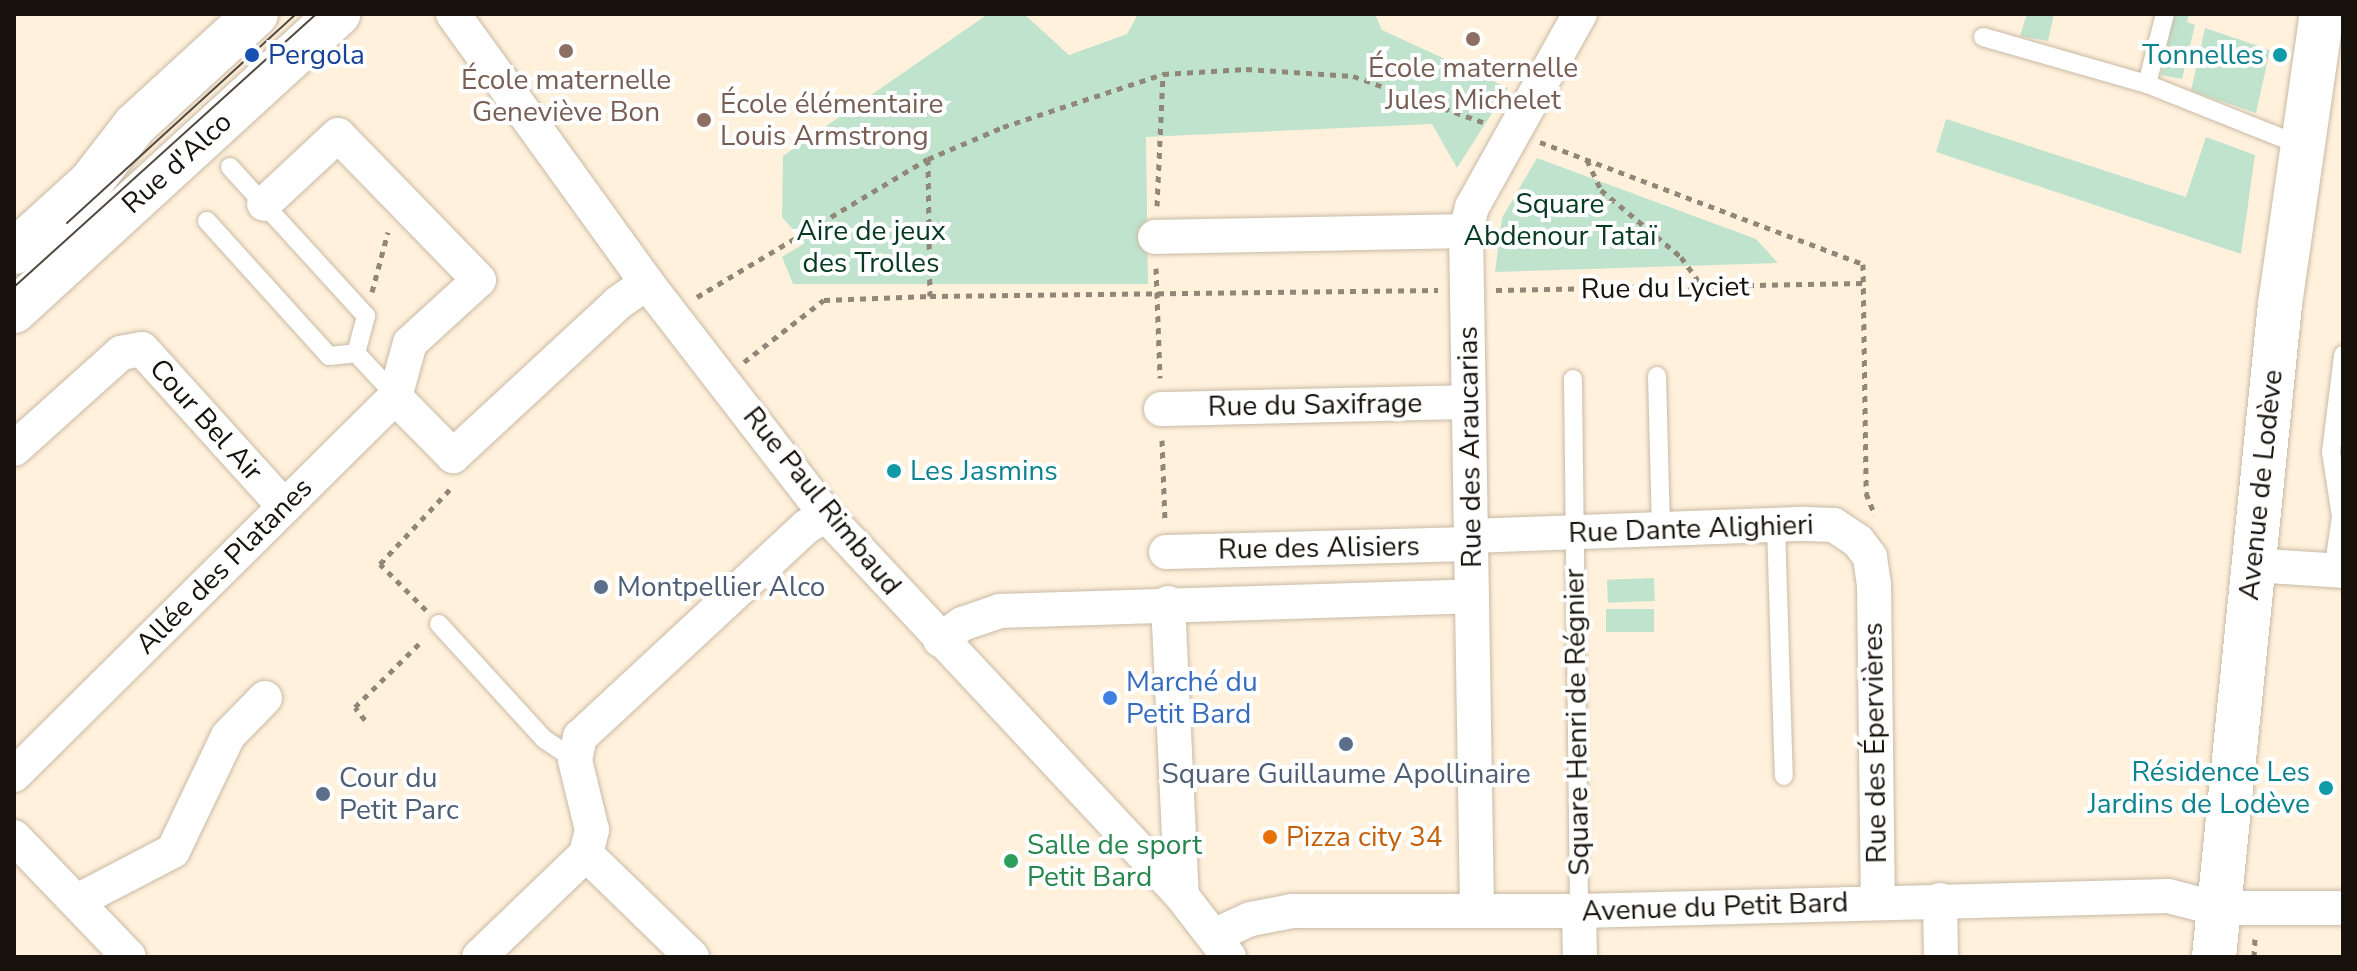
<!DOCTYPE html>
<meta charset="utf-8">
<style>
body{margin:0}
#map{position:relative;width:2357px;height:971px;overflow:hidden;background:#fff1db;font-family:"Nunito Sans",sans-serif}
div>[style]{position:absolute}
.green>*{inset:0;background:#c0e3cd;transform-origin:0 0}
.path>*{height:5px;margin-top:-2.5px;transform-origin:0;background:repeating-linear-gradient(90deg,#918778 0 6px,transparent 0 12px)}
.roads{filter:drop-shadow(0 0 2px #c8baa6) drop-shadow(0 0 2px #c8baa6)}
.lane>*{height:18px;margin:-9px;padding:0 9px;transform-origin:9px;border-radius:9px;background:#fff}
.street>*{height:34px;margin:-17px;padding:0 17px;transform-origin:17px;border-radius:17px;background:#fff}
.secondary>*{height:44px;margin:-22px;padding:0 22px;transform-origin:22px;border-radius:22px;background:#fff}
.tram>*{height:2px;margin:-1px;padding:0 1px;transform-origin:1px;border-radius:1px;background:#524a40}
.dots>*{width:22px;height:22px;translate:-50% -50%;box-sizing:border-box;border:4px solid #fff;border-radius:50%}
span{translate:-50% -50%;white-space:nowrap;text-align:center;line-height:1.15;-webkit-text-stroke:8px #fff;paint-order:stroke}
.transit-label{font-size:28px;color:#164399}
.left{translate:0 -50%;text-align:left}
.culture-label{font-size:28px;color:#0d838f}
.right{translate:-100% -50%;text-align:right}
.education-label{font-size:28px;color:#785e54}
.street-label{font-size:28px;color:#17120b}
.park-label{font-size:28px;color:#063a22}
.service-label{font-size:28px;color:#4e5e75}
.shop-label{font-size:28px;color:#366cbe}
.food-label{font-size:28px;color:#c56008}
.leisure-label{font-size:28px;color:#27864d}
.frame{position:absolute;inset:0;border:16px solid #17120b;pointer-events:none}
</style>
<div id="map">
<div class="green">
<div style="clip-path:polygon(988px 14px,1024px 14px,1069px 55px,1127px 34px,1138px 14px,1375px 14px,1382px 30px,1508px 88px,1457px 168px,1432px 124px,1146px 137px,1148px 284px,793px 284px,782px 257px,805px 243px,782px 217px,783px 156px)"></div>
<div style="clip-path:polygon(2027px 14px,2054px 14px,2048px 41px,2020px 36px)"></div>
<div style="clip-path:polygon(2174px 14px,2189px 14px,2187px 22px,2195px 25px,2182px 79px,2161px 75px)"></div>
<div style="clip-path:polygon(2205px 28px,2270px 50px,2256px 113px,2191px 91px)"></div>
<div style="clip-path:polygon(1946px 119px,2186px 197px,2206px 137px,2255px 155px,2241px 254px,1936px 152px)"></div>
<div style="clip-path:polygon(1537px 158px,1756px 239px,1778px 263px,1495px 272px,1502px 218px)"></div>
<div style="left:1654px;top:578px;width:23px;height:47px;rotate:88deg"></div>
<div style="left:1654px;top:609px;width:23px;height:48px;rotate:90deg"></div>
</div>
<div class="path">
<div style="left:1540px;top:142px;width:345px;rotate:20.7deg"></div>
<div style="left:1863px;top:264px;width:229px;rotate:89.2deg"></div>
<div style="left:1866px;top:493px;width:24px;rotate:68deg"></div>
<div style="left:928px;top:159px;width:137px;rotate:89.2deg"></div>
<div style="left:930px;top:296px;width:508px;rotate:-0.68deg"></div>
<div style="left:1587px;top:160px;width:33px;rotate:65deg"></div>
<div style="left:1601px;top:190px;width:104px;rotate:39.9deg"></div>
<div style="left:1681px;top:257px;width:37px;rotate:54deg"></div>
<div style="left:1157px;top:206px;width:132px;rotate:-87.4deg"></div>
<div style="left:1156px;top:268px;width:110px;rotate:87.9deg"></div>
<div style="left:1496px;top:290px;width:367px;rotate:-1.1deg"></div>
<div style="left:372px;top:292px;width:62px;rotate:-75.1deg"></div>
<div style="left:697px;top:297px;width:269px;rotate:-30.9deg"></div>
<div style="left:928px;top:159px;width:82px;rotate:-23.1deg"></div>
<div style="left:1003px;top:127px;width:169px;rotate:-18.3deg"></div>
<div style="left:1163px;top:74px;width:83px;rotate:-3.4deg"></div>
<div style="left:1246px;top:69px;width:107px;rotate:3.7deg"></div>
<div style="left:1353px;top:76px;width:140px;rotate:19.6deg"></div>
<div style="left:744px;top:362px;width:101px;rotate:-37.8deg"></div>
<div style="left:824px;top:300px;width:106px;rotate:-2.2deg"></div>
<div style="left:1162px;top:440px;width:82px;rotate:87.9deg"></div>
<div style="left:426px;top:610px;width:65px;rotate:-135deg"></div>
<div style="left:380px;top:564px;width:108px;rotate:-46.9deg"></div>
<div style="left:365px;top:720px;width:16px;rotate:-128deg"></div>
<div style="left:355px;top:707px;width:95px;rotate:-44.6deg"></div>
<div style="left:2254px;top:957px;width:19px;rotate:-87deg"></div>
</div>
<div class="roads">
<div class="lane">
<div style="left:1983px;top:37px;width:171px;rotate:16deg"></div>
<div style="left:2147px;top:84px;width:167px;rotate:21.8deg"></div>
<div style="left:2147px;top:84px;width:72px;rotate:-75.6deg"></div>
<div style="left:230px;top:167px;width:202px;rotate:47.6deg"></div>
<div style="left:366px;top:316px;width:38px;rotate:105deg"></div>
<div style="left:356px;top:353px;width:57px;rotate:47.1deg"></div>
<div style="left:207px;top:221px;width:182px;rotate:47.9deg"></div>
<div style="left:329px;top:356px;width:27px;rotate:-6deg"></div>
<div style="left:1657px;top:376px;width:154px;rotate:88.5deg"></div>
<div style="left:1573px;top:379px;width:532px;rotate:89.35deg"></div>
<div style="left:1776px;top:527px;width:249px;rotate:88.2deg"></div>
<div style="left:2333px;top:571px;width:55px;rotate:-81.6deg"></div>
<div style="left:2341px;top:517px;width:66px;rotate:-98.7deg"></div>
<div style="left:2331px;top:452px;width:98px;rotate:-82.9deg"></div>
<div style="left:439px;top:624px;width:156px;rotate:47.6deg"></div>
<div style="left:544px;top:739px;width:37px;rotate:34deg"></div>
</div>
<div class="street">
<div style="left:453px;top:14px;width:332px;rotate:54.2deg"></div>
<div style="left:647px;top:283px;width:293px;rotate:52.3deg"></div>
<div style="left:826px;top:515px;width:521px;rotate:46.94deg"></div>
<div style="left:1182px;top:896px;width:77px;rotate:52.4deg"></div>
<div style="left:1155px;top:237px;width:311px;rotate:-1.1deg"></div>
<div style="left:395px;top:397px;width:83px;rotate:45.5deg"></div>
<div style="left:453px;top:456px;width:225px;rotate:-42.8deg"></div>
<div style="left:618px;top:303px;width:35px;rotate:-35deg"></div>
<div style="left:1161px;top:409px;width:308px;rotate:-1.3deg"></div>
<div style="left:14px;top:449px;width:144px;rotate:-41.9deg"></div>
<div style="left:121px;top:353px;width:21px;rotate:-11deg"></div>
<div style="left:142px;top:349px;width:212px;rotate:47.9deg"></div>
<div style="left:1471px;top:536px;width:335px;rotate:-2.1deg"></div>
<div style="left:1806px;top:524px;width:28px;rotate:2deg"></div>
<div style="left:1834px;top:525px;width:29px;rotate:34deg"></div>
<div style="left:1858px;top:541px;width:20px;rotate:53deg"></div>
<div style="left:1870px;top:557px;width:27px;rotate:82deg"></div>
<div style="left:1874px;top:584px;width:319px;rotate:89.3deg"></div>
<div style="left:1166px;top:552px;width:305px;rotate:-1.5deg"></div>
<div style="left:2253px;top:565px;width:90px;rotate:3.8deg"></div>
<div style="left:1168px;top:603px;width:293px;rotate:87.3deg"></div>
<div style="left:940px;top:640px;width:27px;rotate:-36deg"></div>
<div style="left:962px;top:624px;width:40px;rotate:-18.9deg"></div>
<div style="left:1000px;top:611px;width:472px;rotate:-1.8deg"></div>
<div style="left:14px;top:775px;width:537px;rotate:-44.77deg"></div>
<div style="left:395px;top:397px;width:56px;rotate:-74.5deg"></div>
<div style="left:410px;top:343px;width:93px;rotate:-42.4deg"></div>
<div style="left:479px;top:280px;width:202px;rotate:-134.2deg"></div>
<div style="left:338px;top:135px;width:101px;rotate:137deg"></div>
<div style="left:14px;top:837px;width:166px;rotate:46.2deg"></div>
<div style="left:1940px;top:900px;width:57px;rotate:89deg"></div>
<div style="left:77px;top:901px;width:108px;rotate:-27.5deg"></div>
<div style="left:173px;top:851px;width:127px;rotate:-64.4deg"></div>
<div style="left:228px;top:736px;width:53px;rotate:-45.8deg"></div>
<div style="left:1477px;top:909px;width:678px;rotate:-90.93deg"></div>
<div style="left:1466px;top:231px;width:25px;rotate:-76deg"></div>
<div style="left:1472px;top:207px;width:221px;rotate:-60.8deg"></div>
<div style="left:1579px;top:911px;width:46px;rotate:88.8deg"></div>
<div style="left:1216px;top:935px;width:38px;rotate:-25deg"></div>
<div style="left:1251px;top:919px;width:42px;rotate:-11deg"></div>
<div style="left:1292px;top:911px;width:287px"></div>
<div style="left:1579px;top:911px;width:589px;rotate:-1.46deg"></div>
<div style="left:2168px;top:896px;width:49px;rotate:14.3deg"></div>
<div style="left:2215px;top:908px;width:128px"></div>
<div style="left:479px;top:957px;width:149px;rotate:-43.9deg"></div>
<div style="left:692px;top:957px;width:148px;rotate:-135.8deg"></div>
<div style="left:586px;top:854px;width:25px;rotate:-76deg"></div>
<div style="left:592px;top:830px;width:72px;rotate:-103.7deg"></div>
<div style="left:575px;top:760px;width:24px;rotate:-78deg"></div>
<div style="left:580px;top:737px;width:309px;rotate:-42.9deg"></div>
<div style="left:806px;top:527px;width:23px;rotate:-31deg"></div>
</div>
<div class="secondary">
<div style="left:14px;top:252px;width:104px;rotate:-42.3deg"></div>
<div style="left:91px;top:182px;width:72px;rotate:-52.3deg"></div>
<div style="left:135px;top:125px;width:164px;rotate:-42.5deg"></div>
<div style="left:14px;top:311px;width:440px;rotate:-42.5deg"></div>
<div style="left:2214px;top:957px;width:656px;rotate:-84.23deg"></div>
<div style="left:2280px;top:304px;width:293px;rotate:-81.8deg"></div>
</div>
</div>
<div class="tram">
<div style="left:67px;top:223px;width:310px;rotate:-42.4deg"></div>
<div style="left:14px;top:287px;width:407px;rotate:-42.1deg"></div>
</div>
<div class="dots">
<div style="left:1473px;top:39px;background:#8d6e63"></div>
<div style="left:566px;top:51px;background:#8d6e63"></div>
<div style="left:252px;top:55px;background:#1a4fb4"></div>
<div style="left:2280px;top:55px;background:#0f9aa8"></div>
<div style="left:704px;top:120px;background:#8d6e63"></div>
<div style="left:894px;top:471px;background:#0f9aa8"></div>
<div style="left:601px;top:587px;background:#5c6f8a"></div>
<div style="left:1110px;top:698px;background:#3f7fe0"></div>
<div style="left:1346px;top:744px;background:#5c6f8a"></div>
<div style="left:2326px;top:788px;background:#0f9aa8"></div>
<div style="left:323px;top:794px;background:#5c6f8a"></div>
<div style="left:1270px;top:837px;background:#e8710a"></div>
<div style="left:1011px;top:861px;background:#2e9e5b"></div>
</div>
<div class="transit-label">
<span class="left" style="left:268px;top:55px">Pergola</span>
</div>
<div class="culture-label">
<span class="right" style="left:2264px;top:55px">Tonnelles</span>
<span class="left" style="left:910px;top:471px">Les Jasmins</span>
<span class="right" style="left:2310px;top:788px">Résidence Les<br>Jardins de Lodève</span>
</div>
<div class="education-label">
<span style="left:1473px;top:84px">École maternelle<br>Jules Michelet</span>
<span style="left:566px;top:96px">École maternelle<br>Geneviève Bon</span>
<span class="left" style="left:720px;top:120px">École élémentaire<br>Louis Armstrong</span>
</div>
<div class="street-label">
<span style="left:177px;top:163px;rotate:-42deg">Rue d'Alco</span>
<span style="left:1665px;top:288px;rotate:-1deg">Rue du Lyciet</span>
<span style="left:1315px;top:405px;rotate:-1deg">Rue du Saxifrage</span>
<span style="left:206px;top:420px;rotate:48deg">Cour Bel Air</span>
<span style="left:1470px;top:447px;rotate:-91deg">Rue des Araucarias</span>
<span style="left:2261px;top:485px;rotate:-84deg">Avenue de Lodève</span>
<span style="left:822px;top:501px;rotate:51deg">Rue Paul Rimbaud</span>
<span style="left:1691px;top:529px;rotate:-2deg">Rue Dante Alighieri</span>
<span style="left:1319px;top:548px;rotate:-1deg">Rue des Alisiers</span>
<span style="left:224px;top:566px;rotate:-45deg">Allée des Platanes</span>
<span style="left:1577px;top:722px;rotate:-91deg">Square Henri de Régnier</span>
<span style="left:1875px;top:743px;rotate:-91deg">Rue des Épervières</span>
<span style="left:1715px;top:907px;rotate:-2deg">Avenue du Petit Bard</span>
</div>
<div class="park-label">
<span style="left:1560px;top:220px">Square<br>Abdenour Tataï</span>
<span style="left:871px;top:247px">Aire de jeux<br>des Trolles</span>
</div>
<div class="service-label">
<span class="left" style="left:617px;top:587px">Montpellier Alco</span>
<span style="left:1346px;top:774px">Square Guillaume Apollinaire</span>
<span class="left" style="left:339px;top:794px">Cour du<br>Petit Parc</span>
</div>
<div class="shop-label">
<span class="left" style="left:1126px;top:698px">Marché du<br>Petit Bard</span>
</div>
<div class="food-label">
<span class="left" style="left:1286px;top:837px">Pizza city 34</span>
</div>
<div class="leisure-label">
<span class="left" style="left:1027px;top:861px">Salle de sport<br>Petit Bard</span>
</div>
<div class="frame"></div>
</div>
